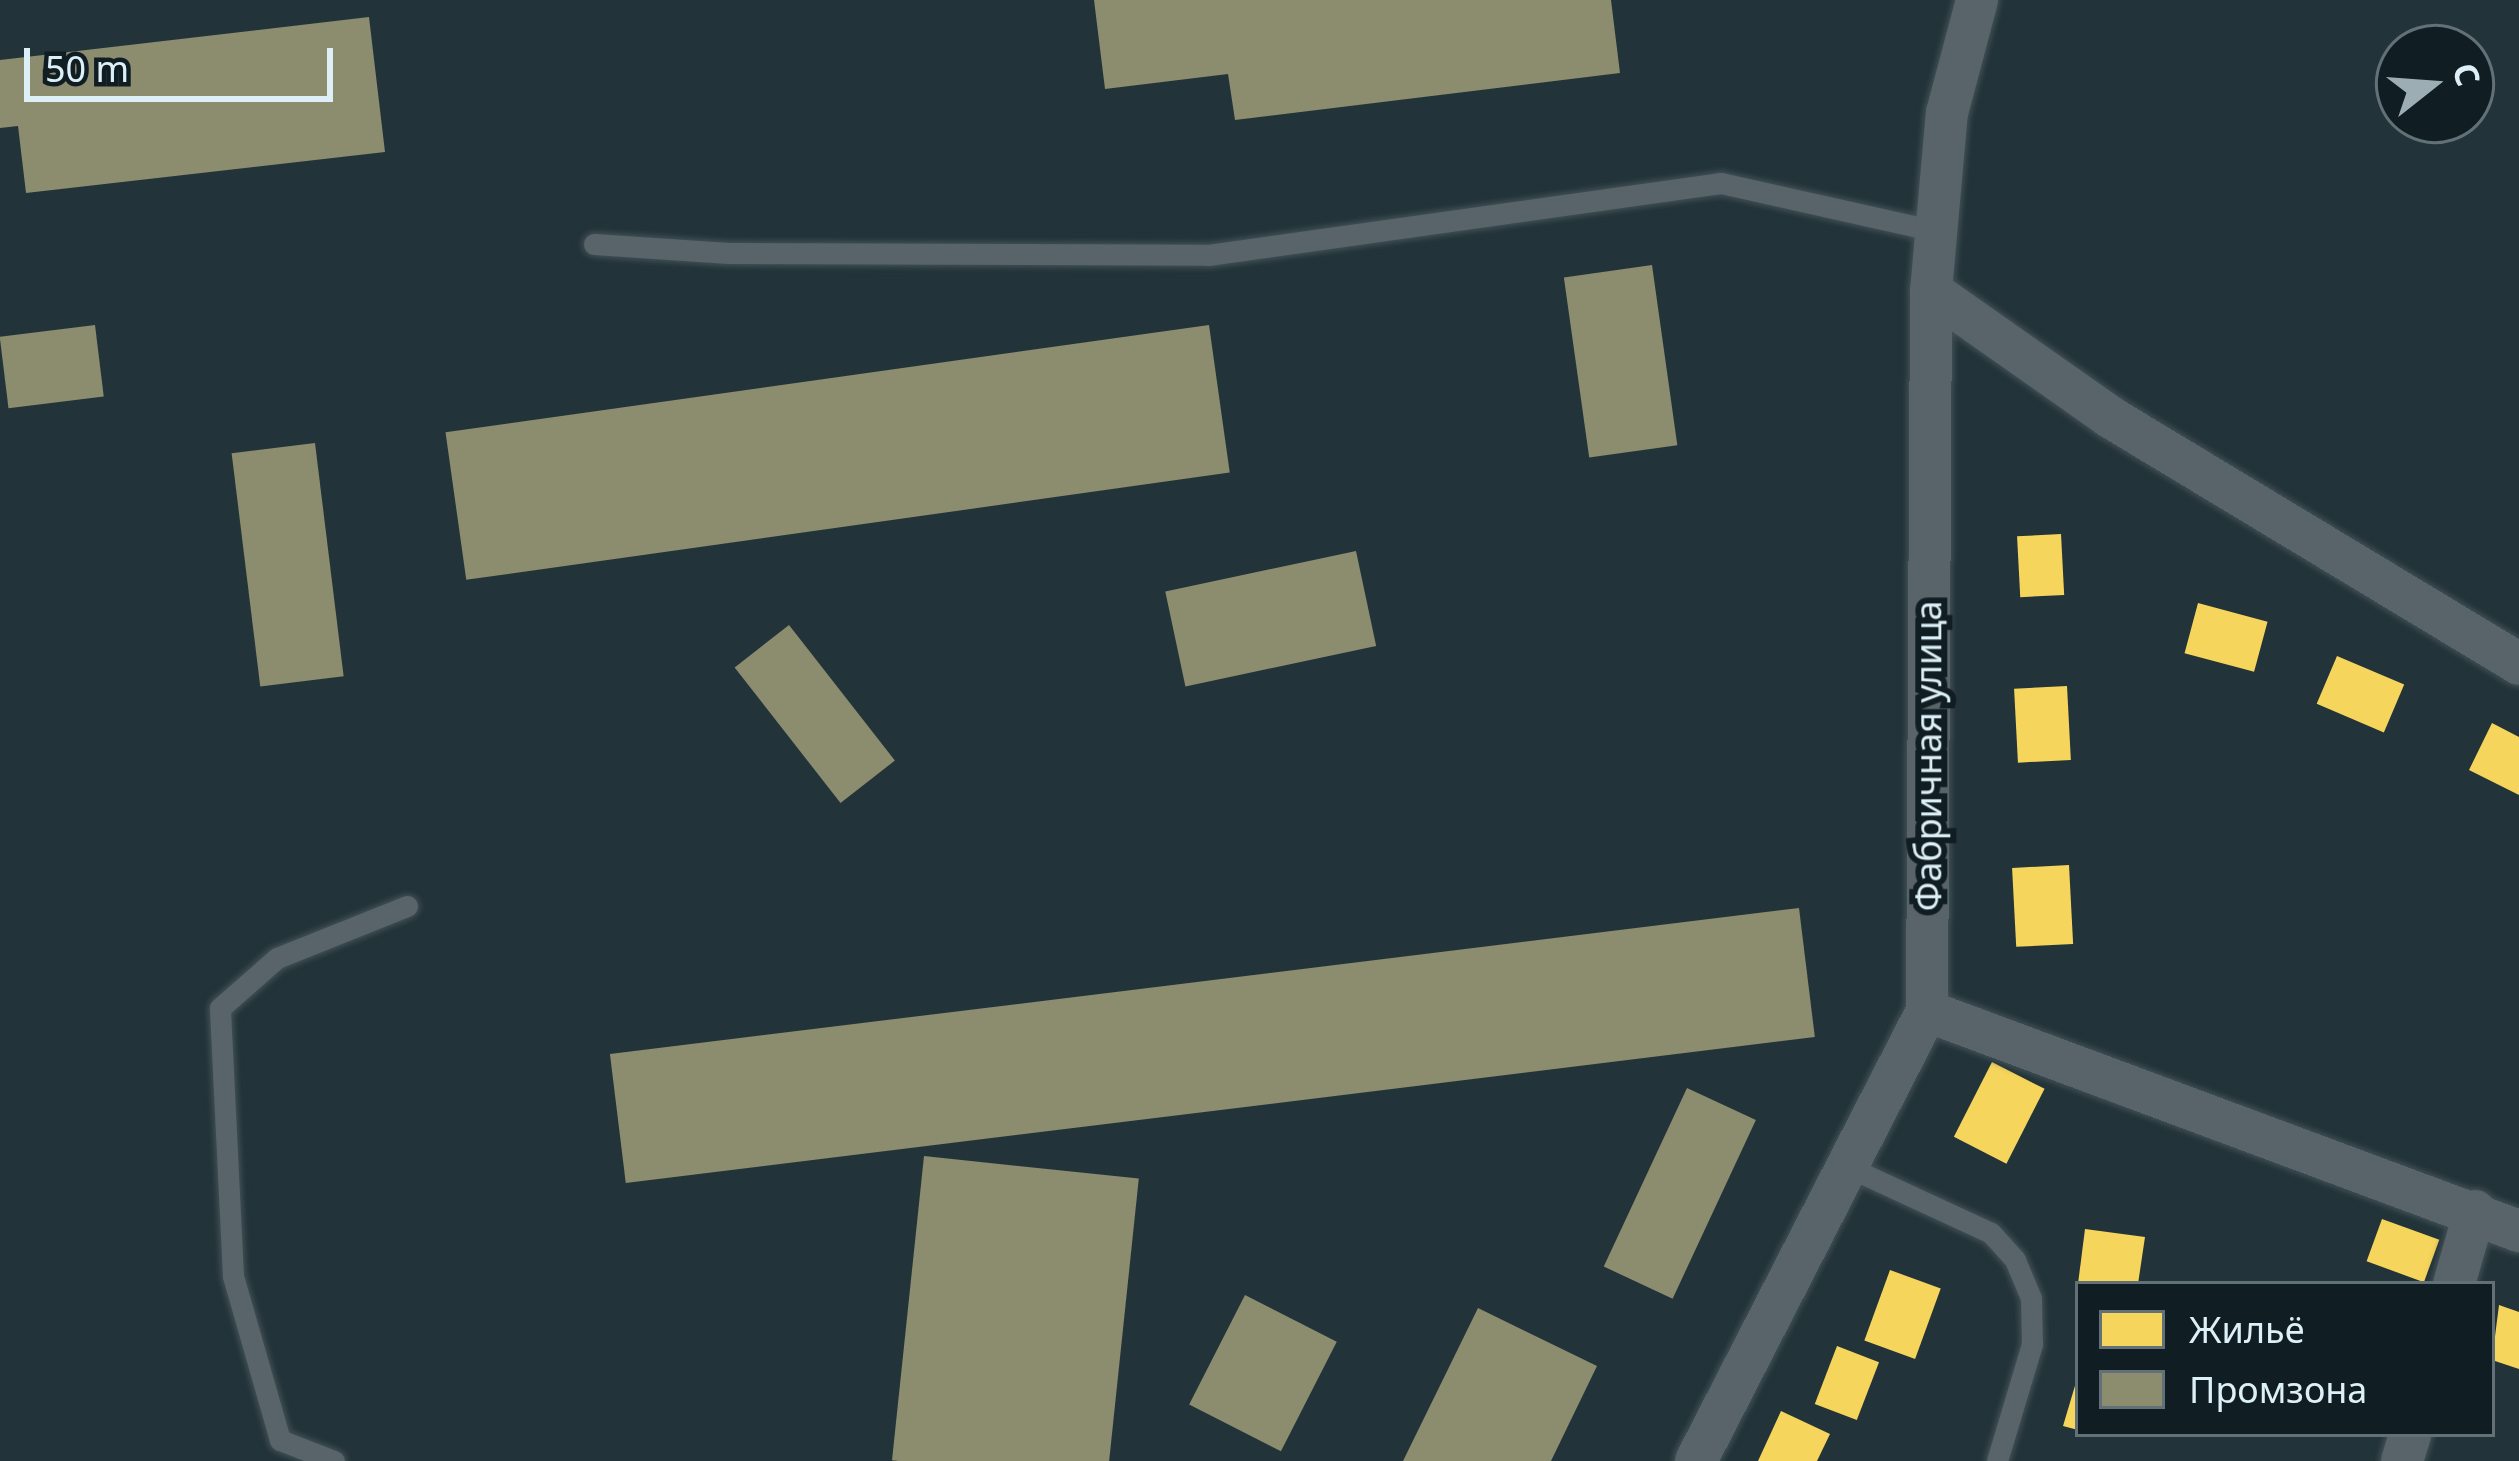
<!DOCTYPE html>
<meta charset="utf-8">
<style>
body{margin:0}
#map{position:relative;width:2519px;height:1461px;overflow:hidden;background:#223339;font-family:"Noto Sans",sans-serif}
div>[style]{position:absolute}
.homes>*{inset:0;background:#f6d55c;transform-origin:0 0}
.industry>*{inset:0;background:#8c8c6e;transform-origin:0 0}
.roads{filter:drop-shadow(0 0 3px #425156) drop-shadow(0 0 3px #425156)}
.lane>*{height:21px;margin:-10.5px;padding:0 10.5px;transform-origin:10.5px;border-radius:10.5px;background:#586469}
.street>*{height:42px;margin:-21px;padding:0 21px;transform-origin:21px;border-radius:21px;background:#586469}
span{translate:-50% -50%;white-space:nowrap;text-align:center;line-height:1.15;-webkit-text-stroke:12px #101d22;paint-order:stroke}
.street-label{font-size:36px;color:#def0f7}
.legend{position:absolute;left:2075px;top:1281px;width:420px;height:156px;box-sizing:border-box;background:#101d22;border:3px solid #627177;margin:0;padding:15px 21px;list-style:none;font-size:36px;color:#def0f7}
.legend li{display:flex;align-items:center;gap:24px;height:60px}
.legend b{width:60px;border:3px solid #627177}
.north{position:absolute;left:2375px;top:24px;width:120px;height:120px;box-sizing:border-box;background:#101d22;border:3px solid #627177;border-radius:50%;rotate:73deg;font-size:33px;font-weight:700;line-height:48px;text-align:center;color:#def0f7}
.north::after{content:'';display:block;margin:auto;width:42px;height:54px;background:#9caeb4;clip-path:polygon(50% 0,100% 100%,50% 72%,0 100%)}
.scale{position:absolute;left:24px;top:48px;width:309px;height:54px;box-sizing:border-box;border:6px solid #def0f7;border-top:0;padding-left:15px;font-size:36px;line-height:42px;white-space:nowrap;color:#def0f7;-webkit-text-stroke:9px #101d22;paint-order:stroke}
</style>
<div id="map">
<div class="homes">
<div style="left:2061px;top:534px;width:61px;height:44px;rotate:87deg"></div>
<div style="left:2198px;top:603px;width:72px;height:52px;rotate:15deg"></div>
<div style="left:2337px;top:656px;width:73px;height:52px;rotate:23deg"></div>
<div style="left:2067px;top:686px;width:74px;height:53px;rotate:87deg"></div>
<div style="clip-path:polygon(2492px 723px,2519px 737px,2519px 795px,2469px 770px)"></div>
<div style="left:2069px;top:865px;width:79px;height:57px;rotate:87deg"></div>
<div style="left:1992px;top:1062px;width:59px;height:84px;rotate:27deg"></div>
<div style="left:2382px;top:1219px;width:61px;height:45px;rotate:20deg"></div>
<div style="clip-path:polygon(2085px 1229px,2145px 1237px,2138px 1284px,2078px 1284px)"></div>
<div style="left:1890px;top:1270px;width:54px;height:75px;rotate:20deg"></div>
<div style="clip-path:polygon(2499px 1305px,2519px 1312px,2519px 1369px,2492px 1360px)"></div>
<div style="left:1837px;top:1346px;width:45px;height:62px;rotate:21deg"></div>
<div style="clip-path:polygon(2077px 1379px,2078px 1379px,2078px 1430px,2063px 1426px)"></div>
<div style="clip-path:polygon(1781px 1411px,1830px 1434px,1817px 1461px,1758px 1461px)"></div>
</div>
<div class="industry">
<div style="clip-path:polygon(1094px 0,1611px 0,1620px 73px,1235px 120px,1228px 74px,1105px 89px)"></div>
<div style="clip-path:polygon(369px 17px,385px 152px,26px 193px,18px 126px,0 128px,0 60px)"></div>
<div style="left:1652px;top:265px;width:182px;height:89px;rotate:82deg"></div>
<div style="left:95px;top:325px;width:72px;height:96px;rotate:83deg"></div>
<div style="left:1209px;top:325px;width:149px;height:771px;rotate:82deg"></div>
<div style="left:315px;top:443px;width:235px;height:84px;rotate:83deg"></div>
<div style="left:1356px;top:551px;width:97px;height:195px;rotate:78deg"></div>
<div style="left:789px;top:625px;width:172px;height:69px;rotate:52deg"></div>
<div style="left:1799px;top:908px;width:130px;height:1198px;rotate:83deg"></div>
<div style="left:1687px;top:1088px;width:76px;height:197px;rotate:25deg"></div>
<div style="left:924px;top:1156px;width:216px;height:306px;rotate:6deg"></div>
<div style="left:1245px;top:1295px;width:103px;height:123px;rotate:27deg"></div>
<div style="clip-path:polygon(1478px 1308px,1597px 1366px,1551px 1461px,1403px 1461px)"></div>
</div>
<div class="roads">
<div class="lane">
<div style="left:594px;top:244px;width:135px;rotate:3.8deg"></div>
<div style="left:729px;top:253px;width:479px;rotate:0.2deg"></div>
<div style="left:1208px;top:255px;width:518px;rotate:-7.99deg"></div>
<div style="left:1721px;top:183px;width:220px;rotate:12.6deg"></div>
<div style="left:1844px;top:1165px;width:162px;rotate:24.8deg"></div>
<div style="left:1991px;top:1233px;width:36px;rotate:48deg"></div>
<div style="left:2015px;top:1260px;width:41px;rotate:67.2deg"></div>
<div style="left:2031px;top:1298px;width:46px;rotate:88.8deg"></div>
<div style="left:2032px;top:1344px;width:122px;rotate:106.7deg"></div>
<div style="left:334px;top:1461px;width:58px;rotate:-158.7deg"></div>
<div style="left:280px;top:1440px;width:171px;rotate:-106deg"></div>
<div style="left:233px;top:1276px;width:268px;rotate:-92.8deg"></div>
<div style="left:220px;top:1008px;width:76px;rotate:-41.3deg"></div>
<div style="left:277px;top:958px;width:140px;rotate:-21.8deg"></div>
</div>
<div class="street">
<div style="left:1931px;top:291px;width:219px;rotate:35.1deg"></div>
<div style="left:2110px;top:417px;width:478px;rotate:31.1deg"></div>
<div style="left:1927px;top:1011px;width:632px;rotate:20.39deg"></div>
<div style="left:2454px;top:1284px;width:76px;rotate:-74deg"></div>
<div style="left:1696px;top:1461px;width:506px;rotate:-62.83deg"></div>
<div style="left:1927px;top:1011px;width:720px;rotate:-89.68deg"></div>
<div style="left:1931px;top:291px;width:179px;rotate:-84.9deg"></div>
<div style="left:1947px;top:113px;width:117px;rotate:-75.1deg"></div>
<div style="left:2402px;top:1461px;width:28px;rotate:-73deg"></div>
</div>
</div>
<div class="street-label">
<span style="left:1928px;top:756px;rotate:-90deg">Фабричная улица</span>
</div>
<ul class="legend">
<li><b style="height:33px;background:#f6d55c"></b>Жильё</li>
<li><b style="height:33px;background:#8c8c6e"></b>Промзона</li>
</ul>
<div class="north">С</div>
<div class="scale">50 m</div>
</div>
